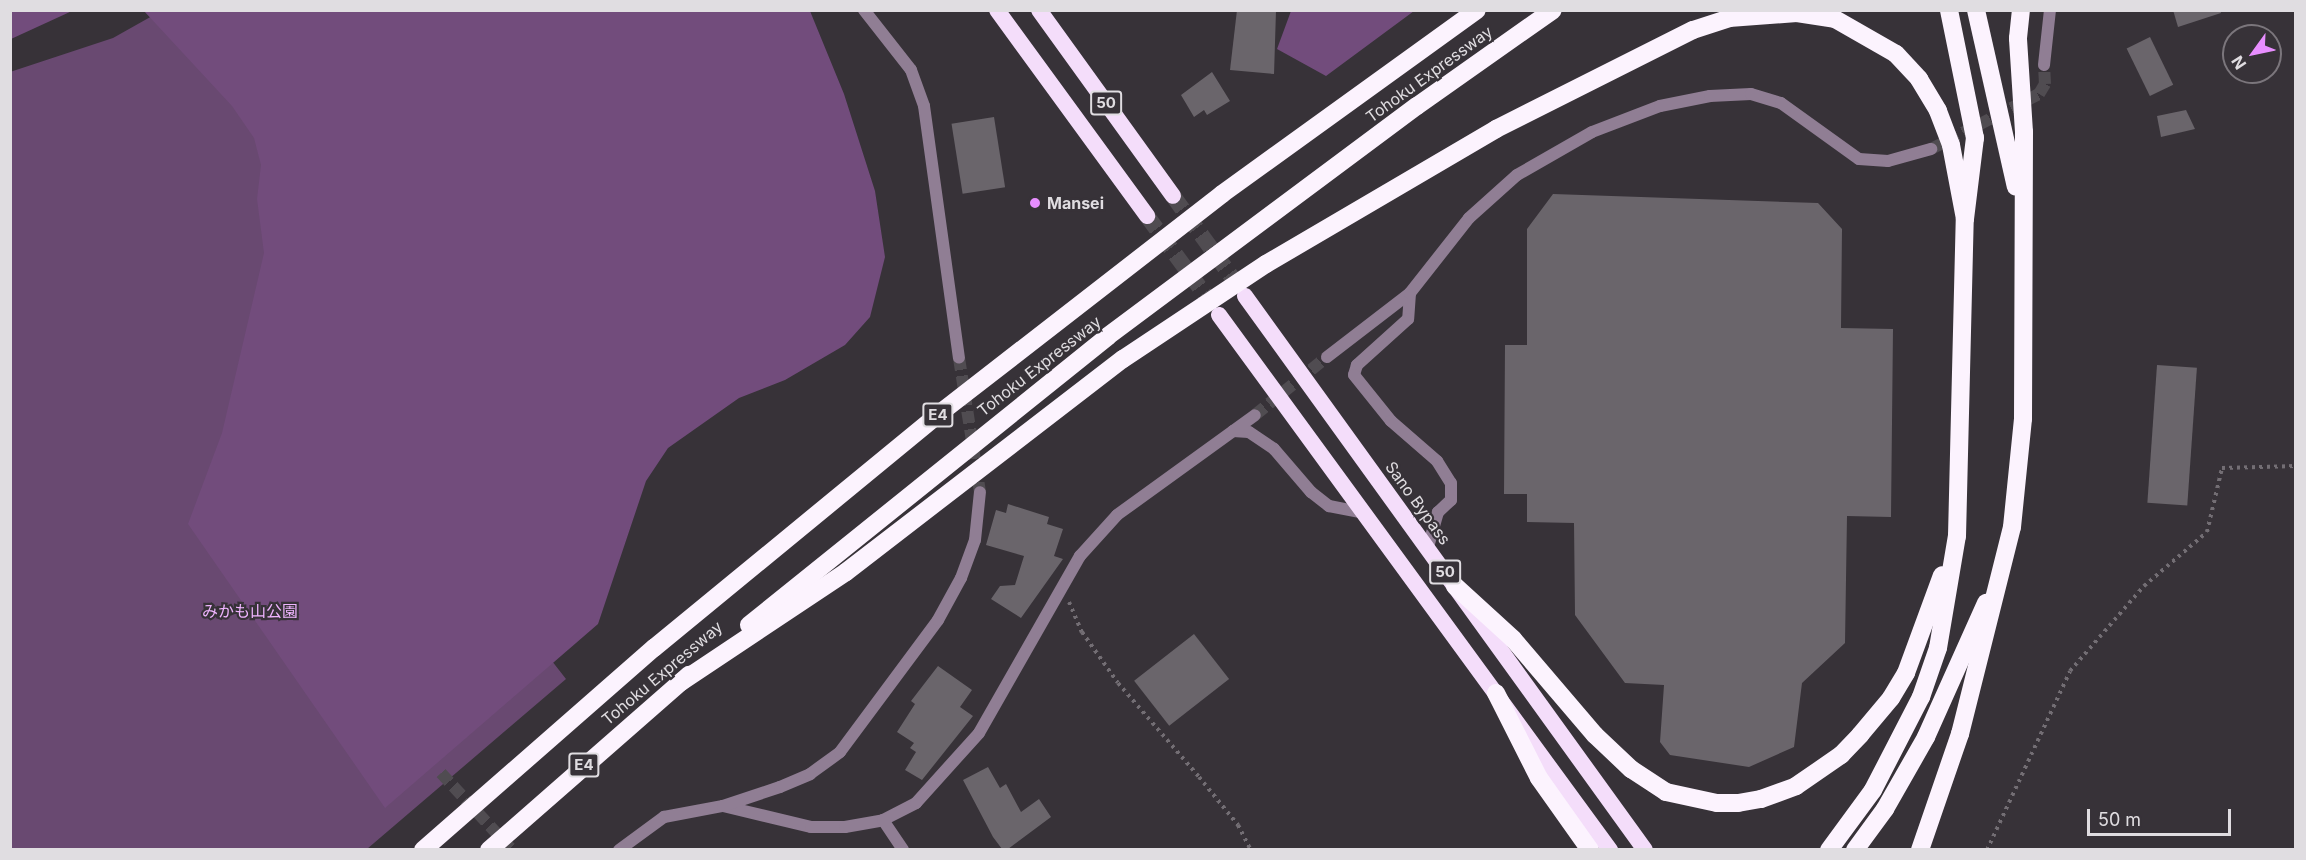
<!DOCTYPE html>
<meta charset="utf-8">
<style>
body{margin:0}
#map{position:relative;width:2306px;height:860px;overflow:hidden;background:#373238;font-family:Inter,"Noto Sans JP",sans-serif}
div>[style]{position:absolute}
.green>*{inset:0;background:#694971}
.forest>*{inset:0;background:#724c7c}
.building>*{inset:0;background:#6a656b;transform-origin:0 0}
.minor-tunnel>*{height:12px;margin-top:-6px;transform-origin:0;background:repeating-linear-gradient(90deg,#504c51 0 12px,transparent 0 18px)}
.trunk-tunnel>*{height:16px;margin-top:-8px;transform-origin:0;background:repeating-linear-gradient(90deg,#504c51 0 16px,transparent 0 24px)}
.path>*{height:4px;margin-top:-2px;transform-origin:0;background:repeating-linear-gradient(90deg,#736e74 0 3px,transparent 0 7.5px)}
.minor>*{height:12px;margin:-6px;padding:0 6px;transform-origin:6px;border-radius:6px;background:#907e94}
.tertiary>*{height:12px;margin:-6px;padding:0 6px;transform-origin:6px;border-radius:6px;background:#907e94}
.trunk>*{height:16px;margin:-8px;padding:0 8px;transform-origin:8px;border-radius:8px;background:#f4ddfa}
.motorway>*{height:18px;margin:-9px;padding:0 9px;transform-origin:9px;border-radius:9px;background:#fcf3fe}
.dots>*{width:16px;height:16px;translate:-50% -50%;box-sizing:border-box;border:3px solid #373238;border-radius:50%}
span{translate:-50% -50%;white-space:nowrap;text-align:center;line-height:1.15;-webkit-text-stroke:4.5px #373238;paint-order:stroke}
.shield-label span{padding:2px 4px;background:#373238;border:2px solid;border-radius:4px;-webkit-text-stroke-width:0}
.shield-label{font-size:15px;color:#e0dde1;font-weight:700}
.street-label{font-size:16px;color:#e0dde1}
.poi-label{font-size:16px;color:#e0dde1;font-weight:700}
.left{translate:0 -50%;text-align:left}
.park-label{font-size:16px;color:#efb4fe}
.frame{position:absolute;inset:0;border:12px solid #e0dde1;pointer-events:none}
.north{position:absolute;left:2222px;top:24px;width:60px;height:60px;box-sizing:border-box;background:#373238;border:2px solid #7b767c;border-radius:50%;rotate:237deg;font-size:16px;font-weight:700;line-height:24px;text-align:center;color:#e0dde1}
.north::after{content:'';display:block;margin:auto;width:21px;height:27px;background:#e88eff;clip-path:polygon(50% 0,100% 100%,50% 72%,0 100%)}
.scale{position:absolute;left:2087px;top:809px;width:144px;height:27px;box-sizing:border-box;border:3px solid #e0dde1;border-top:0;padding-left:8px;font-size:18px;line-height:21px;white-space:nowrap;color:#e0dde1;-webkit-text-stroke:4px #373238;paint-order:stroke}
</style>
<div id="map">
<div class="green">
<div style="clip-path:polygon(161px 11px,313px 11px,484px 574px,566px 679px,367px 849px,11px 849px,10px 72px,113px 38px)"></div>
</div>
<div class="forest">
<div style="clip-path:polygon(11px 10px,72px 10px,72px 11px,11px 39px)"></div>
<div style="clip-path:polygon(144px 11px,810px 11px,844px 94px,875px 191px,885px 257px,870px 317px,845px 345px,785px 380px,739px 398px,668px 448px,646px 481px,598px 624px,385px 808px,188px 524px,222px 433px,264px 253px,257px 199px,261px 165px,254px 138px,232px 106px)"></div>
<div style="clip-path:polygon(1291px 11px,1291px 10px,1414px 11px,1326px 76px,1277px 49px)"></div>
</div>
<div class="building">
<div style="clip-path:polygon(1237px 10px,1276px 10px,1274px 74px,1230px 70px)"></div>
<div style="clip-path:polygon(2173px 10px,2220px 10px,2221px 13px,2178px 27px)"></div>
<div style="left:2150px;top:37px;width:53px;height:26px;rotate:64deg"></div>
<div style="clip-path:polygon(1212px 72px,1230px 101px,1207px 115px,1204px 110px,1194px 117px,1181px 95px)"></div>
<div style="clip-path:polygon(2186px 110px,2195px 129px,2161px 137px,2157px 116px)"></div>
<div style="left:994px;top:117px;width:71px;height:43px;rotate:81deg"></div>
<div style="clip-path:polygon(1553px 194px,1818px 203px,1842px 229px,1841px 328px,1893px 329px,1891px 517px,1847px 516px,1845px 643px,1802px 683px,1794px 747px,1749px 767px,1670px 755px,1660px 742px,1664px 685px,1625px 683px,1575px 615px,1574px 523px,1527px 522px,1527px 494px,1504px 494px,1505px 345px,1527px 345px,1527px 229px)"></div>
<div style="left:2157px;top:365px;width:40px;height:138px;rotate:4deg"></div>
<div style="clip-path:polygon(1008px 504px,1049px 517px,1047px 524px,1063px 529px,1054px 556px,1063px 559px,1021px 618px,991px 599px,1000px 586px,1015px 585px,1024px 556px,986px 545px,996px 510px,1006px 513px)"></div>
<div style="left:1194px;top:634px;width:57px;height:76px;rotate:52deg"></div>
<div style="clip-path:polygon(938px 666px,972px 690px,960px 707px,973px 716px,922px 780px,905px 770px,916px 752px,910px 748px,914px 743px,897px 732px,915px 704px,911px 701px)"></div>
<div style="clip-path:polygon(988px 767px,1000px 788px,1006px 784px,1021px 812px,1039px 799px,1051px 817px,1008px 849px,1002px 849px,993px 837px,963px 780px)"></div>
</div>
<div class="minor-tunnel">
<div style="left:1931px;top:149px;width:121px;rotate:-27deg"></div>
<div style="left:2039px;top:94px;width:12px;rotate:-59deg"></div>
<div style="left:2045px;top:84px;width:19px;rotate:-93deg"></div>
<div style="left:959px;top:358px;width:136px;rotate:81.1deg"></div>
<div style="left:1255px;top:415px;width:92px;rotate:-38.9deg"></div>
<div style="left:441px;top:773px;width:105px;rotate:47.3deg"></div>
</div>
<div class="trunk-tunnel">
<div style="left:1173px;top:196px;width:122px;rotate:54deg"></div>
<div style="left:1147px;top:216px;width:118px;rotate:53.6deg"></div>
</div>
<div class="path">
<div style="left:1069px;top:602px;width:33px;rotate:67deg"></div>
<div style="left:1082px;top:632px;width:62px;rotate:54.8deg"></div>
<div style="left:1118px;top:683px;width:124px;rotate:49.2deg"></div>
<div style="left:1199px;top:777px;width:62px;rotate:50.9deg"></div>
<div style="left:1238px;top:825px;width:28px;rotate:63deg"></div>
<div style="left:1987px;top:850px;width:197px;rotate:-65.1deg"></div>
<div style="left:2070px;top:671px;width:113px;rotate:-49deg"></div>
<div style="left:2144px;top:586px;width:83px;rotate:-40.6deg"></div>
<div style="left:2207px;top:532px;width:66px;rotate:-76.8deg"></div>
<div style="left:2222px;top:468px;width:74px;rotate:-1.5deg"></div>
</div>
<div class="minor">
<div style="left:864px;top:10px;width:76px;rotate:51.9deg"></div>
<div style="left:911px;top:70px;width:38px;rotate:70deg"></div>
<div style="left:924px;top:106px;width:254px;rotate:82.1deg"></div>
<div style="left:2044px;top:65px;width:55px;rotate:-83.8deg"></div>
<div style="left:1410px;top:293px;width:26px;rotate:94deg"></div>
<div style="left:1408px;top:319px;width:69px;rotate:138deg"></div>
<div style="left:1357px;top:365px;width:10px;rotate:107deg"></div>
<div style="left:1354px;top:375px;width:59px;rotate:51.2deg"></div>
<div style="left:1391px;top:421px;width:61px;rotate:41deg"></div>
<div style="left:1437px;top:461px;width:26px;rotate:58deg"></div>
<div style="left:1451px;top:483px;width:17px;rotate:90deg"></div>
<div style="left:1451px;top:500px;width:18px;rotate:137deg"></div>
<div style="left:1438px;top:512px;width:37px;rotate:106deg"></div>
<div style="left:1327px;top:357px;width:105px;rotate:-37.6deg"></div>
<div style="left:1410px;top:293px;width:95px;rotate:-51.8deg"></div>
<div style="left:1469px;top:218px;width:64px;rotate:-41.9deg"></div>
<div style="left:1517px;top:175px;width:86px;rotate:-29.8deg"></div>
<div style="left:1592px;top:132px;width:73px;rotate:-20.9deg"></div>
<div style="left:1660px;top:106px;width:51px;rotate:-11.3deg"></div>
<div style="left:1710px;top:96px;width:41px;rotate:-2.8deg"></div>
<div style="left:1751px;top:94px;width:31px;rotate:17deg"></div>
<div style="left:1781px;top:103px;width:96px;rotate:35.7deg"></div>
<div style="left:1859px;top:159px;width:29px;rotate:4deg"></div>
<div style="left:1888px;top:161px;width:45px;rotate:-15.6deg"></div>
<div style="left:1233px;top:431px;width:16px;rotate:4deg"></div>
<div style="left:1249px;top:432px;width:30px;rotate:34deg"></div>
<div style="left:1274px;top:449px;width:57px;rotate:49.3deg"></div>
<div style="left:1311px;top:492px;width:23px;rotate:38deg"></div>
<div style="left:1329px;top:506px;width:37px;rotate:11deg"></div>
<div style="left:723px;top:806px;width:90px;rotate:13.4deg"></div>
<div style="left:811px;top:827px;width:34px"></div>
<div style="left:845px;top:827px;width:39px;rotate:-10deg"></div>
<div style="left:883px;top:820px;width:37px;rotate:-27deg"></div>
<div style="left:916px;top:803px;width:94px;rotate:-48deg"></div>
<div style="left:979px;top:733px;width:204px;rotate:-60.3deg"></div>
<div style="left:1080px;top:556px;width:55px;rotate:-47.9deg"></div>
<div style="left:1117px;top:515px;width:170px;rotate:-35.9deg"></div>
<div style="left:883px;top:820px;width:36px;rotate:56deg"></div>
</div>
<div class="tertiary">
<div style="left:619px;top:850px;width:56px;rotate:-36.3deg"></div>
<div style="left:664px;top:817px;width:60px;rotate:-10.6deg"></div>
<div style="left:723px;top:806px;width:60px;rotate:-18.4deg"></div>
<div style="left:780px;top:787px;width:33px;rotate:-23deg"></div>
<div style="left:810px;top:774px;width:37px;rotate:-36deg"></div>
<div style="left:840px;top:752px;width:164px;rotate:-53.4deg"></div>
<div style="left:938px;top:620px;width:48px;rotate:-61.3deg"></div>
<div style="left:961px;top:578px;width:40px;rotate:-69.8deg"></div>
<div style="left:975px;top:540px;width:48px;rotate:-84.1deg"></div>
</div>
<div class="trunk">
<div style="left:997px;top:10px;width:255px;rotate:53.9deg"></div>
<div style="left:1039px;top:10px;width:229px;rotate:54.2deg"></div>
<div style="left:1245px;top:296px;width:683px;rotate:54.17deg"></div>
<div style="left:1219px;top:315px;width:663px;rotate:53.84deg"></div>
</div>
<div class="motorway">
<div style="left:1976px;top:10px;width:181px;rotate:77.3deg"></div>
<div style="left:1455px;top:586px;width:79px;rotate:42.4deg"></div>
<div style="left:1513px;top:639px;width:126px;rotate:49.5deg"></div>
<div style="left:1595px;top:735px;width:50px;rotate:43.4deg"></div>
<div style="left:1631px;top:769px;width:42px;rotate:33.3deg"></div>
<div style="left:1666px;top:792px;width:52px;rotate:12.2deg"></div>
<div style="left:1717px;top:803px;width:21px"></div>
<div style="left:1738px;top:803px;width:23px;rotate:-10deg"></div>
<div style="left:1761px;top:799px;width:37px;rotate:-20deg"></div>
<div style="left:1796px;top:786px;width:55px;rotate:-34.6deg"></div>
<div style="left:1841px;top:755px;width:28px;rotate:-46deg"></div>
<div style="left:1860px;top:735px;width:48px;rotate:-50deg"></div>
<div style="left:1891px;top:698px;width:29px;rotate:-59deg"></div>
<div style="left:1906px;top:673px;width:104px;rotate:-69.8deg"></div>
<div style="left:749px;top:625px;width:461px;rotate:-38.8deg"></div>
<div style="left:1108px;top:336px;width:385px;rotate:-36.7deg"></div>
<div style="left:1417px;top:106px;width:166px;rotate:-35.2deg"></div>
<div style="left:681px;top:682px;width:198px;rotate:-33.7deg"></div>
<div style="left:846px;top:572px;width:349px;rotate:-37.6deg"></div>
<div style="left:1123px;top:359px;width:172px;rotate:-33.6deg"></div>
<div style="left:1266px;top:264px;width:267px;rotate:-30.4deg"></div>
<div style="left:1496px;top:129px;width:220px;rotate:-26.7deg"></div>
<div style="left:1693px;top:30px;width:38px;rotate:-18deg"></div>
<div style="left:1729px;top:18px;width:68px;rotate:-4.2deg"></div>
<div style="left:1797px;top:13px;width:38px;rotate:9deg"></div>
<div style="left:1835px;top:19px;width:70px;rotate:29.8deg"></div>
<div style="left:1896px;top:54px;width:34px;rotate:47deg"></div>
<div style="left:1919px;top:79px;width:37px;rotate:59deg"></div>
<div style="left:1938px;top:111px;width:36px;rotate:69deg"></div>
<div style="left:1951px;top:145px;width:75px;rotate:79.3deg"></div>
<div style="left:1496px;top:693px;width:95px;rotate:63.2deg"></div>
<div style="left:1539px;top:778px;width:88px;rotate:54.7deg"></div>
<div style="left:423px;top:850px;width:307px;rotate:-41.2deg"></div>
<div style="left:654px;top:648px;width:370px;rotate:-39.4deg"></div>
<div style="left:940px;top:413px;width:357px;rotate:-37.8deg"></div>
<div style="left:1222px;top:194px;width:314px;rotate:-35.8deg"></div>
<div style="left:489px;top:850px;width:266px;rotate:-41.2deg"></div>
<div style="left:1829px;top:850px;width:74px;rotate:-53.7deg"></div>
<div style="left:1873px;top:790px;width:105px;rotate:-62.7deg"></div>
<div style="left:1921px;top:697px;width:52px;rotate:-70.9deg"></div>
<div style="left:1938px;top:648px;width:114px;rotate:-80.4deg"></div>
<div style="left:1957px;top:536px;width:317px;rotate:-88.6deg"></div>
<div style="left:1965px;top:219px;width:82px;rotate:-83deg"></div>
<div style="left:1975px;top:138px;width:131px;rotate:-101.5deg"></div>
<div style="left:1855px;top:850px;width:51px;rotate:-53.8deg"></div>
<div style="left:1885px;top:809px;width:83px;rotate:-60.3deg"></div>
<div style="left:1926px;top:737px;width:147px;rotate:-65.9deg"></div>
<div style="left:1920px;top:850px;width:123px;rotate:-71deg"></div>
<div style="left:1960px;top:734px;width:213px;rotate:-75.9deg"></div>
<div style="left:2012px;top:527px;width:109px;rotate:-84.2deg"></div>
<div style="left:2023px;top:419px;width:287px;rotate:-89.8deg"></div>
<div style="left:2024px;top:132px;width:94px;rotate:-93.7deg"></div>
<div style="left:2018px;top:38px;width:28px;rotate:-84deg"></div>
</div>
<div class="dots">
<div style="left:1035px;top:203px;background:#e88eff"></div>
</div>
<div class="shield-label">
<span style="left:1106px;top:103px">50</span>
<span style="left:938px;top:415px">E4</span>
<span style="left:1445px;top:572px">50</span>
<span style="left:584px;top:765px">E4</span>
</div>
<div class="street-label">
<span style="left:1429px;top:74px;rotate:-36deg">Tohoku Expressway</span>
<span style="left:1039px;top:366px;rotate:-38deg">Tohoku Expressway</span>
<span style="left:1418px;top:503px;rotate:54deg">Sano Bypass</span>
<span style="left:662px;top:673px;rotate:-40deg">Tohoku Expressway</span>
</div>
<div class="poi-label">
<span class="left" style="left:1047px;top:203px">Mansei</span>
</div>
<div class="park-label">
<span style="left:250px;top:611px">みかも山公園</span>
</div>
<div class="frame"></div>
<div class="north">N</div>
<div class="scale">50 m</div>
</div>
